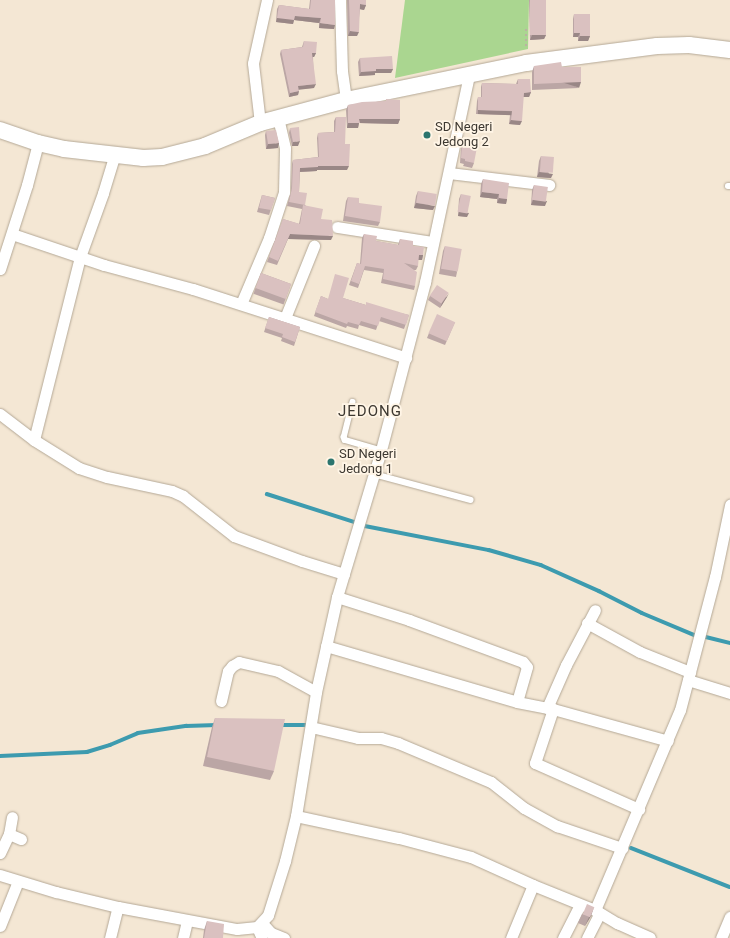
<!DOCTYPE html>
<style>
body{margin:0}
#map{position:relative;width:730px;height:938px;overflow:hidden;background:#f4e7d4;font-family:Roboto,sans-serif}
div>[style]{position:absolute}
.green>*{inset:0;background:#aad690}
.stream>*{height:3.5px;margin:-1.75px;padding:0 1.75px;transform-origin:1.75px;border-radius:1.75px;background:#3d9baf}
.path>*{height:2px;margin-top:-1px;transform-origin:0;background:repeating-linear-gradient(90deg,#bcb1a2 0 2px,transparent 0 5px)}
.roads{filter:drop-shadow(0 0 1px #b4a896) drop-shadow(0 0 1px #b4a896)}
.lane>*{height:5.5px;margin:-2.75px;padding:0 2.75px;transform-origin:2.75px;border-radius:2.75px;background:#fff}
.street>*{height:11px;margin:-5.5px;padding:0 5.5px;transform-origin:5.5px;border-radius:5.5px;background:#fff}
.secondary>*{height:16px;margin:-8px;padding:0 8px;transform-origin:8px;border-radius:8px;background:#fff}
.wall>*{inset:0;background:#bba6a5;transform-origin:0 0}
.shaded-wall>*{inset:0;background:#998786;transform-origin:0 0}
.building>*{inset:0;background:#dac1c0;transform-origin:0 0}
.dots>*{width:11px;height:11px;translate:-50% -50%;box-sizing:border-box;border:2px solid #fff5e6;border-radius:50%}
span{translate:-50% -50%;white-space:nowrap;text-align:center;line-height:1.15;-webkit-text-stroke:3.5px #fff5e6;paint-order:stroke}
.poi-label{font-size:13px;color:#3d3831}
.left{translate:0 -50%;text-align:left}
.quarter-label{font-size:15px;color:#3d3831;letter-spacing:1px}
</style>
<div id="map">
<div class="green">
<div style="clip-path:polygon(405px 0,529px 0,528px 49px,395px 78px)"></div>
</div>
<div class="stream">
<div style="left:267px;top:494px;width:91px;rotate:17.8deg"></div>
<div style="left:365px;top:526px;width:126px;rotate:11deg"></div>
<div style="left:489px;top:550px;width:54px;rotate:16.1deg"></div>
<div style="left:541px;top:565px;width:64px;rotate:24.1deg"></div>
<div style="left:599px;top:591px;width:48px;rotate:27.1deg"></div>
<div style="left:642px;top:613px;width:56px;rotate:22.9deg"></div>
<div style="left:706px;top:637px;width:25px;rotate:14deg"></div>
<div style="left:281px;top:725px;width:24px"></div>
<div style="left:0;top:756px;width:87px;rotate:-2.6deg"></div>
<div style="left:87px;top:752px;width:24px;rotate:-17deg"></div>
<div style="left:110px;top:745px;width:30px;rotate:-23deg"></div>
<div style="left:138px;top:733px;width:49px;rotate:-8.3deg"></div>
<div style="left:186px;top:726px;width:31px;rotate:-2deg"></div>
<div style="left:631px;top:848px;width:106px;rotate:21.5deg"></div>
</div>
<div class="path">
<div style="left:526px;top:29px;width:20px;rotate:90deg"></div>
</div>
<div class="roads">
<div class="lane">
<div style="left:728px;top:186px;width:2px"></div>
<div style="left:353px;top:402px;width:36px;rotate:104deg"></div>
<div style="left:344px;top:437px;width:3px;rotate:72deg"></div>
<div style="left:345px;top:440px;width:37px;rotate:16deg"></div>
<div style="left:374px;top:474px;width:100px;rotate:15deg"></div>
</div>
<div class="street">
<div style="left:340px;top:0;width:71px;rotate:88.4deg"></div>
<div style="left:342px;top:71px;width:29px;rotate:82deg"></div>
<div style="left:260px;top:123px;width:60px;rotate:-96.7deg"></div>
<div style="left:253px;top:63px;width:65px;rotate:-77.5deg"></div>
<div style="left:449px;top:173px;width:101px;rotate:6.8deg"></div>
<div style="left:337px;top:227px;width:97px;rotate:8.9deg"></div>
<div style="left:12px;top:234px;width:97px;rotate:18.6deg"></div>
<div style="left:104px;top:265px;width:92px;rotate:15.1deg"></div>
<div style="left:193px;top:289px;width:224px;rotate:17.9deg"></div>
<div style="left:0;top:269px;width:88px;rotate:-72.2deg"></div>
<div style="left:27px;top:185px;width:43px;rotate:-75.3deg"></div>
<div style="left:241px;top:304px;width:72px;rotate:-67deg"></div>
<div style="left:269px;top:238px;width:48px;rotate:-71.9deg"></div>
<div style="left:284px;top:192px;width:44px;rotate:-88.7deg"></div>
<div style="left:285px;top:148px;width:31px;rotate:-103deg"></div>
<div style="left:285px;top:318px;width:78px;rotate:-68.1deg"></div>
<div style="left:0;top:414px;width:43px;rotate:37.4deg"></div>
<div style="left:34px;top:440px;width:53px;rotate:31.9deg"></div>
<div style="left:79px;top:468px;width:29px;rotate:18deg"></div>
<div style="left:107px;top:477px;width:66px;rotate:12.2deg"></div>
<div style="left:172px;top:491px;width:12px;rotate:24deg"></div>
<div style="left:183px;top:496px;width:65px;rotate:38.1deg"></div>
<div style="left:234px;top:536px;width:72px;rotate:20.2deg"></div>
<div style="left:302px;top:561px;width:44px;rotate:17.2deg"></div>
<div style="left:34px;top:440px;width:189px;rotate:-75.9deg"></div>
<div style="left:80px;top:257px;width:68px;rotate:-70.2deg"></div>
<div style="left:103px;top:193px;width:39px;rotate:-73deg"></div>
<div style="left:337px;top:597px;width:76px;rotate:17.7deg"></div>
<div style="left:409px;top:620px;width:121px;rotate:20.2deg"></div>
<div style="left:523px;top:662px;width:6px;rotate:51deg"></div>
<div style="left:527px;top:667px;width:36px;rotate:106deg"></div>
<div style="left:587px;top:623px;width:60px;rotate:28.7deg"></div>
<div style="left:640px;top:652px;width:54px;rotate:21.8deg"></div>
<div style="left:326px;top:646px;width:199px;rotate:16.3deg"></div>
<div style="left:517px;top:702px;width:37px;rotate:11deg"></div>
<div style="left:553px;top:709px;width:119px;rotate:15.5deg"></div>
<div style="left:688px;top:680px;width:44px;rotate:17.2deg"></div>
<div style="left:221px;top:701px;width:31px;rotate:-77deg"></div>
<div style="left:228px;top:671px;width:6px;rotate:-51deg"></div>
<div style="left:232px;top:666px;width:8px;rotate:-30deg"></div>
<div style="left:239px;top:662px;width:40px;rotate:13deg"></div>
<div style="left:278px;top:671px;width:43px;rotate:28.9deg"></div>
<div style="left:547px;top:708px;width:47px;rotate:-66.2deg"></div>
<div style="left:566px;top:665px;width:62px;rotate:-62.2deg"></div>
<div style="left:553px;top:709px;width:57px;rotate:108.4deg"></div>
<div style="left:535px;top:763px;width:114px;rotate:23.9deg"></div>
<div style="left:311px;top:727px;width:48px;rotate:13.2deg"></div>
<div style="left:358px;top:738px;width:23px"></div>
<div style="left:381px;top:738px;width:18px;rotate:16deg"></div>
<div style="left:398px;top:743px;width:101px;rotate:22.8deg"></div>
<div style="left:491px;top:782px;width:42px;rotate:38.2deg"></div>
<div style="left:524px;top:808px;width:38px;rotate:29deg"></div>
<div style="left:557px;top:826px;width:69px;rotate:18.7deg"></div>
<div style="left:296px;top:816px;width:105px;rotate:12.1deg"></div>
<div style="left:399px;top:838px;width:74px;rotate:14.8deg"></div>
<div style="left:471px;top:857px;width:68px;rotate:24.3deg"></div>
<div style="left:533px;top:885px;width:67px;rotate:22deg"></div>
<div style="left:595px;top:910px;width:26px;rotate:31deg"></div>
<div style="left:617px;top:923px;width:36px;rotate:24deg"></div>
<div style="left:9px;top:834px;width:17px;rotate:-80deg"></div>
<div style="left:0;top:853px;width:21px;rotate:-65deg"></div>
<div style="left:9px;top:834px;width:13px;rotate:23deg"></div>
<div style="left:0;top:875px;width:59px;rotate:16.9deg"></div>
<div style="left:56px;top:892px;width:64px;rotate:13.6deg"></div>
<div style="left:118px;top:907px;width:121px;rotate:10.5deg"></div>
<div style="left:237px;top:929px;width:20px;rotate:-6deg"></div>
<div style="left:257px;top:927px;width:16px;rotate:-47deg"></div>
<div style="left:268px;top:915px;width:57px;rotate:-72.5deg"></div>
<div style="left:285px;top:861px;width:46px;rotate:-76.3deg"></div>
<div style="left:296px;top:816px;width:126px;rotate:-80.8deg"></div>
<div style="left:316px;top:692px;width:97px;rotate:-77.5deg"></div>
<div style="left:337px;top:597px;width:153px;rotate:-73.3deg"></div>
<div style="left:381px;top:450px;width:174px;rotate:-75.3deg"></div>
<div style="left:425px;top:282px;width:212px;rotate:-78deg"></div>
<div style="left:595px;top:910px;width:217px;rotate:-67deg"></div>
<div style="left:680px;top:710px;width:138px;rotate:-75.3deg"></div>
<div style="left:715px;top:577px;width:74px;rotate:-78.2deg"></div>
<div style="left:262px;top:923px;width:13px;rotate:48deg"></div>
<div style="left:271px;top:933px;width:14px;rotate:21deg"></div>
<div style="left:0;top:926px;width:48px;rotate:-68.2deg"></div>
<div style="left:257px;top:927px;width:12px;rotate:66deg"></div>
<div style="left:110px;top:938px;width:32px;rotate:-76deg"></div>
<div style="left:183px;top:938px;width:18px;rotate:-77deg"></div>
<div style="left:511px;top:938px;width:57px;rotate:-67.5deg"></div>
<div style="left:563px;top:938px;width:37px;rotate:-63deg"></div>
<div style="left:587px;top:938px;width:28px;rotate:-63deg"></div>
<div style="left:721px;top:938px;width:23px;rotate:-67deg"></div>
</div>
<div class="secondary">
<div style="left:0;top:130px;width:40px;rotate:18.9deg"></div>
<div style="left:38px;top:143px;width:27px;rotate:13deg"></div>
<div style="left:64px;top:149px;width:80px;rotate:6.5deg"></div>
<div style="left:143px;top:158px;width:19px;rotate:-3deg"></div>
<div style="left:162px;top:157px;width:44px;rotate:-14.3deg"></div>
<div style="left:205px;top:146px;width:60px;rotate:-22.7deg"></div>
<div style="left:260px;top:123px;width:89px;rotate:-15deg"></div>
<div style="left:346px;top:100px;width:184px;rotate:-11.6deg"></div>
<div style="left:526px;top:63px;width:132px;rotate:-7.4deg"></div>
<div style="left:657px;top:46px;width:32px;rotate:-2deg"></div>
<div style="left:689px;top:45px;width:41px;rotate:7deg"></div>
</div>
</div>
<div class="wall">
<div style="clip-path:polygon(310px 0,335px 0,334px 29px,319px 28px,319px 23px,294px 20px,293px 24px,276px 22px,277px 9px,279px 5px,309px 9px)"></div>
<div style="clip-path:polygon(347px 0,366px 0,366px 5px,364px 10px,360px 9px,357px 36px,348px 36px)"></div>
<div style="clip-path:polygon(529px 0,546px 0,546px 35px,544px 39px,530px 40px)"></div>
<div style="clip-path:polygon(574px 14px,590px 36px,588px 41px,578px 41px,578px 37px,573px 37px,573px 19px)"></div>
<div style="clip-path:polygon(304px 41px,316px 53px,314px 57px,313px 57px,314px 88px,299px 89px,298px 95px,289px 97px,280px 54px,281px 50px,302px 47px)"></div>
<div style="clip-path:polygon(360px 58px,393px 69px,391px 73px,375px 73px,375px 75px,359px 76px,358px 62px)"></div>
<div style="clip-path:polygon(534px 66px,579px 88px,532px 90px,532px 72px)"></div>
<div style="clip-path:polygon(518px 79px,531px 92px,529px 97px,523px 97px,520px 125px,509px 124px,510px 115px,476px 114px,477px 101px,478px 97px,481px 97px,481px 87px,482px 83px,516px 84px)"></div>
<div style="clip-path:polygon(386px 99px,400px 119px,398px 124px,359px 123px,358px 128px,347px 128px,346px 110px,348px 105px,386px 101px)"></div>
<div style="clip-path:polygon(336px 117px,345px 144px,347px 170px,317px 170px,317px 171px,300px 172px,299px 192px,305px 205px,321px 219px,331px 240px,288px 239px,277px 265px,267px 262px,283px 219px,299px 224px,302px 209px,287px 206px,291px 192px,292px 164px,293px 160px,318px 157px,317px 138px,318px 133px,334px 132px,334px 121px)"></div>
<div style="clip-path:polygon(290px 128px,298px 146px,292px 146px,289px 133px)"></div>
<div style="clip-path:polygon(266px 131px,278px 148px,266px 149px,265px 135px)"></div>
<div style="clip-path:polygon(466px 139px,474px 163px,472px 168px,463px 166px,464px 164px,460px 163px,461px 148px,462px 143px,464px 143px)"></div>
<div style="clip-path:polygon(541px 156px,551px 178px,537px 177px,539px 161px)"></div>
<div style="clip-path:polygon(483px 179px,507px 199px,506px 204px,497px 203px,497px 199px,480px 197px,481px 184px)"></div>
<div style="clip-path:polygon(534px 185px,545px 206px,531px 205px,532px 190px)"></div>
<div style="clip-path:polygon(418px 191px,433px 210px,414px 208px,416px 196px)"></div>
<div style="clip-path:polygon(461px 194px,467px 217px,458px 216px,459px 199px)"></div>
<div style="clip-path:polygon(262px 195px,275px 198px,269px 215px,257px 212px)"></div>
<div style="clip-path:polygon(348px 197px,359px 203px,380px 222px,378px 226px,343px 221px,346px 201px)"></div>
<div style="clip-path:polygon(364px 234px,376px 241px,398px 245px,400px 239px,413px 246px,423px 255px,422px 260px,418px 260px,418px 266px,416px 270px,414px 270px,415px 286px,414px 290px,381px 283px,383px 273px,364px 270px,358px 288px,349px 285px,357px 263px,360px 264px,362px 238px)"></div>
<div style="clip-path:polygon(445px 246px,457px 272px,456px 277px,439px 274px,443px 251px)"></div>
<div style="left:261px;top:273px;width:32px;height:22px;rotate:20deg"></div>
<div style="clip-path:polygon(321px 296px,328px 299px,343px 298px,366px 305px,409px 315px,404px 329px,379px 321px,376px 330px,359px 325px,358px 329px,347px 326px,346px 328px,314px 316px)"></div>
<div style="clip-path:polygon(430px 296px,447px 297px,440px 308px,428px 300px)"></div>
<div style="clip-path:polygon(269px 317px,300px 327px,294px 346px,281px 341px,282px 338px,264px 332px)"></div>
<div style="clip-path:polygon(455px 322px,445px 345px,427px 338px,429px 333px)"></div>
<div style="clip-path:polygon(215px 718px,274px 771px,270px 780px,203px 766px,212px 727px)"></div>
<div style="clip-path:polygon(582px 914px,591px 916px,585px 926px,578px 923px)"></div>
<div style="clip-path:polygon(207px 921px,223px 938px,203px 938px,204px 930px)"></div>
</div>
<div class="shaded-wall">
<div style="clip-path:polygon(360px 4px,366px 5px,364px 10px,359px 9px)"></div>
<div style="clip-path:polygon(295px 16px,321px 18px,319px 23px,294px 20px,293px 24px,276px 22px,277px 18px)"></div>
<div style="clip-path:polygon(320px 23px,335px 25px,334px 29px,319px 28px)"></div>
<div style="clip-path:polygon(350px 31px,359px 32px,357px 36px,348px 36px)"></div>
<div style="clip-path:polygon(574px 33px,580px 33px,578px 37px,573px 37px)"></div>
<div style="clip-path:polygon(532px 35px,546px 35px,544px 39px,530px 40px)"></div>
<div style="clip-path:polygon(580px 36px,590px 36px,588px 41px,578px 41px)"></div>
<div style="clip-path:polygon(312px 53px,316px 53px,314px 57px,311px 57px)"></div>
<div style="clip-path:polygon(376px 69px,393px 69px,391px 73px,375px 73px,375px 75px,359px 76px,361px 72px)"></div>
<div style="left:581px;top:82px;width:6px;height:47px;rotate:108deg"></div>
<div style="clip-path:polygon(316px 84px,314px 88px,297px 90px,298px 86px)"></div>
<div style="clip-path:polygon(299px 91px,298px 95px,289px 97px,290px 93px)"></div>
<div style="clip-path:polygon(531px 92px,529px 97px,522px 97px,524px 93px)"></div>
<div style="left:478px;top:110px;width:34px;height:4px;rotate:2deg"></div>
<div style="clip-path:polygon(359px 119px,400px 119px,398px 124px,359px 123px,358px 128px,347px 128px,348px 123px)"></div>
<div style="clip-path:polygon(511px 120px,522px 121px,520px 125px,509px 124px)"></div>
<div style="clip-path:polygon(300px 141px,298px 146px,292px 146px,293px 142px)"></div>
<div style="clip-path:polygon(279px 143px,278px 148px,266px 149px,268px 144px)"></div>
<div style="clip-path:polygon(318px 166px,349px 166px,347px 170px,317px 170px,317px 171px,298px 172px,300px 168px)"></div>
<div style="clip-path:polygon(539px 172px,553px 174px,551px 178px,537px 177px)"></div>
<div style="clip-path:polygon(482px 192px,499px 194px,497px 199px,480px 197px)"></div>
<div style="clip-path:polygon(499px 198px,507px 199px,506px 204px,497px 203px)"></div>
<div style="clip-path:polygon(533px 200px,547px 201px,545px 206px,531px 205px)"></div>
<div style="clip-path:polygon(416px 203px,435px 206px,433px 210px,414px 208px)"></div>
<div style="clip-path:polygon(459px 212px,469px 213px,467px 217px,458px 216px)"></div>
<div style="clip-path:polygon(290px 234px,333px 236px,331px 240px,288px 239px,277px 265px)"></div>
<div style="clip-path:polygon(419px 255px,423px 255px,422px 260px,417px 260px)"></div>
<div style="clip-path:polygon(449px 293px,447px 297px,440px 308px,442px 303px)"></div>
<div style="clip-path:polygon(594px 907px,591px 916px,585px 926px,589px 917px)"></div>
</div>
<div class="building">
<div style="clip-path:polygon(311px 0,335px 0,335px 25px,320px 23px,321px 18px,295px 16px,294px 20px,277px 18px,279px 5px,310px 9px)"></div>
<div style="clip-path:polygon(349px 0,366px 0,366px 5px,360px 4px,359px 32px,350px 31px)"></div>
<div style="left:530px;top:0;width:16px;height:35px"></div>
<div style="clip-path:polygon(574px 14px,590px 14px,590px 36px,580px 36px,580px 33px,574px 33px)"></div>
<div style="clip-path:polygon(304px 41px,317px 42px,316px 53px,312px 53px,316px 84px,298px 86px,299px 91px,290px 93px,281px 50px,303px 47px)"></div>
<div style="clip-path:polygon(392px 56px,393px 69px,376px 69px,376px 71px,361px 72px,360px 58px)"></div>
<div style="clip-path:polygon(561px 62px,562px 67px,581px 67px,581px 82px,534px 84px,534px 66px)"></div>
<div style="clip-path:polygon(518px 79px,530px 79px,531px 92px,524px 93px,522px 121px,511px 120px,512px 111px,478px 110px,478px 97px,482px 97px,482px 83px,518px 84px)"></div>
<div style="clip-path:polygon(386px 99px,400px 100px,400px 119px,359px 119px,360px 123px,348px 123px,348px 105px,362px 102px,386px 101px)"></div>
<div style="clip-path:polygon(336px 117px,346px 117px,345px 144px,350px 144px,349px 166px,318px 166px,318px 167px,300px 168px,299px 192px,307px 193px,305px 205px,289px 202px,292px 188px,293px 160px,319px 157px,318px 133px,335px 132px)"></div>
<div style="clip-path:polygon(299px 127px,300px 141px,293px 142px,290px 128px)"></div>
<div style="clip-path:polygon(276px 130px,279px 143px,268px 144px,266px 131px)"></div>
<div style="clip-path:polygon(466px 139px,478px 142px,474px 163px,465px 161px,465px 159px,461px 158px,462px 143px,465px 143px)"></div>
<div style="left:541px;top:156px;width:13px;height:16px;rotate:4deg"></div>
<div style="clip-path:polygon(483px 179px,509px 183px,507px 199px,499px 198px,499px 194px,482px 192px)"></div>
<div style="left:534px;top:185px;width:14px;height:15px;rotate:8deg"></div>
<div style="left:418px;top:191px;width:19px;height:12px;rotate:9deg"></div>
<div style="left:461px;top:194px;width:10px;height:18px;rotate:11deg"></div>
<div style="clip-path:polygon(262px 195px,275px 198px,271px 210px,259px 208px)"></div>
<div style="clip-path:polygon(348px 197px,359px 198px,359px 203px,382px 206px,380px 222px,345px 216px)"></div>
<div style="clip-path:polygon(303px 205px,323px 209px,321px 219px,332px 220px,333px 236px,290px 234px,278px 261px,269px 257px,283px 219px,300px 224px)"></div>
<div style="clip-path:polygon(364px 234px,377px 236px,376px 241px,399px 245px,400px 239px,413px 241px,413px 246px,424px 247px,423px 255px,419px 255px,418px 266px,404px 263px,417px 272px,415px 286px,383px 279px,384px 269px,365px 266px,359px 284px,351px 281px,357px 263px,361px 264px)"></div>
<div style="left:445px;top:246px;width:17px;height:23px;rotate:10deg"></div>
<div style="left:261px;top:273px;width:32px;height:16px;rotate:20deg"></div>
<div style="clip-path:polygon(335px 274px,349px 278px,343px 298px,366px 305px,366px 302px,409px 315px,406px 325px,381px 317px,378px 326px,361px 321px,359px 325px,348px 322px,347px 324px,315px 312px,321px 296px,328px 299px)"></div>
<div style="left:437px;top:285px;width:14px;height:13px;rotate:34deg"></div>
<div style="left:437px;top:314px;width:20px;height:21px;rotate:24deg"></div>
<div style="clip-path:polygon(269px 317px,300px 327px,295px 342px,282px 337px,283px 334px,265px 328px)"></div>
<div style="clip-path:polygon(215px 718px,285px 719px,274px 771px,207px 757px)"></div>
<div style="left:587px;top:904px;width:8px;height:11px;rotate:23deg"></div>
<div style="clip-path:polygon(207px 921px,224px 924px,223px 938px,204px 938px)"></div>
</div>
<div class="dots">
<div style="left:427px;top:135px;background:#2c756e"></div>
<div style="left:331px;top:462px;background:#2c756e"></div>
</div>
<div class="poi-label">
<span class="left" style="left:435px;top:135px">SD Negeri<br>Jedong 2</span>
<span class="left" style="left:339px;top:462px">SD Negeri<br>Jedong 1</span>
</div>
<div class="quarter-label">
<span style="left:370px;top:412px">JEDONG</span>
</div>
</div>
